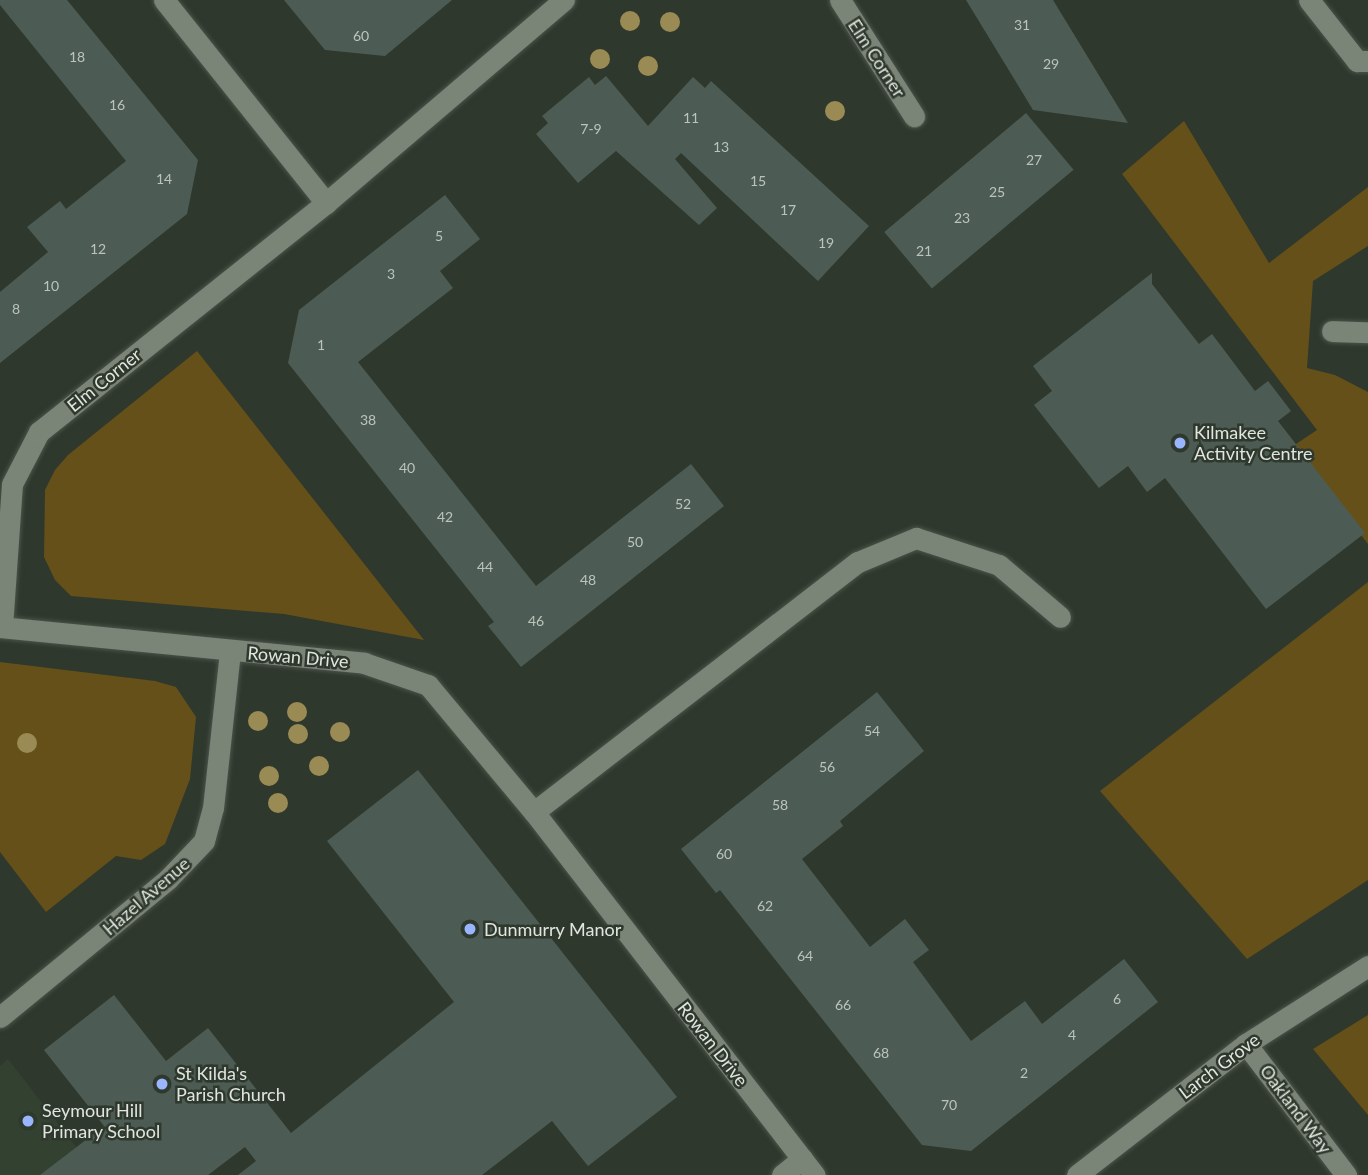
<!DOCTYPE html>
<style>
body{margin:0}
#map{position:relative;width:1368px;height:1175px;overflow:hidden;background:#2f382d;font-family:Lato,sans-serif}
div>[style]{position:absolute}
.built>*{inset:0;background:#334130}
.green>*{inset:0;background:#645018}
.building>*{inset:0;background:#4c5c54;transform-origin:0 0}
.roads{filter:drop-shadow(0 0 2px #4b534a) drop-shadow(0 0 2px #4b534a)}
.minor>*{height:21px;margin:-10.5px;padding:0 10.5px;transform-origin:10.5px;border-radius:10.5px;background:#7a8578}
.trees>*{width:20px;height:20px;margin:-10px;border-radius:50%;background:#9a8a54}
.dots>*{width:19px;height:19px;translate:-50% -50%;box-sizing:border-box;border:4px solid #2f382d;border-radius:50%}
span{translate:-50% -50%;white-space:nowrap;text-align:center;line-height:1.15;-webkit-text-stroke:5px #2f382d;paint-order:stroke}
.number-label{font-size:14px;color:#bbc4bc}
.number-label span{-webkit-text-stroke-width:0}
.street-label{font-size:18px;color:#e0e6df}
.poi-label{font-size:18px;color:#e0e6df}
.left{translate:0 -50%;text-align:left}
</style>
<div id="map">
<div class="built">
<div style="clip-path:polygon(8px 1059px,98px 1175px,0 1175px,0 1066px)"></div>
</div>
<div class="green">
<div style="clip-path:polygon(1184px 121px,1269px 263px,1368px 187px,1368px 246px,1313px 281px,1307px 368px,1335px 375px,1368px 392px,1368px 544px,1293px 446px,1317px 430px,1122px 174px)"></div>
<div style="clip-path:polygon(197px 351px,424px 640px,284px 614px,71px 596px,55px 580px,44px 557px,45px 490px,55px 470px,68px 455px)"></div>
<div style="clip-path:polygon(1368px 582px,1368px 880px,1247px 959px,1100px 791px)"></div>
<div style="clip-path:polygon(0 662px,155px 681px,176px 687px,196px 717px,190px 779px,165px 844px,141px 860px,116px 856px,46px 912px,0 852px)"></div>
<div style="clip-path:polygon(1368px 1015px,1368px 1115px,1313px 1049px)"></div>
</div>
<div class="building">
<div style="clip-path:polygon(0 0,67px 0,198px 160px,187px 214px,0 363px,0 292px,48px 252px,27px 227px,60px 201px,66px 209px,126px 161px,0 5px)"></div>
<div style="clip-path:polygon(284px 0,452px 0,385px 56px,325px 50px)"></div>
<div style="clip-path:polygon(966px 0,1053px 0,1128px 123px,1033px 110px)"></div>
<div style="clip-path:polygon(606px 76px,648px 126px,693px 77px,705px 88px,711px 81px,869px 226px,818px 281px,681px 153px,675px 159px,717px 208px,699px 225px,616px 151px,578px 183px,536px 134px,548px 123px,542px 116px,589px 77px,595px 85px)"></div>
<div style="left:1026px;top:113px;width:74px;height:185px;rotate:50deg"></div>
<div style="clip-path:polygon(445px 195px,480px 239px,440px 271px,453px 288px,358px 362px,536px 586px,691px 464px,724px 506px,521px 667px,488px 626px,494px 622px,288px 363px,299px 310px)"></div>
<div style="clip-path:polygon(1152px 273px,1152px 284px,1199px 344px,1212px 334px,1255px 391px,1268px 381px,1291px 411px,1278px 421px,1365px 533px,1266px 609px,1165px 478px,1147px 492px,1128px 466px,1099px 488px,1034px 405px,1052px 391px,1033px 366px)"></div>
<div style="clip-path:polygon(877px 692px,924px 751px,840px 821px,843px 826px,802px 859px,870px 947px,905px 919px,929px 950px,913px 962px,971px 1041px,1025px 1001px,1042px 1024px,1124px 959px,1158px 1002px,971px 1151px,922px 1145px,720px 890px,716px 893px,681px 849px)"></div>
<div style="clip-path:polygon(418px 770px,677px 1097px,588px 1166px,552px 1121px,482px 1175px,238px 1175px,256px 1161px,245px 1147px,208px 1175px,40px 1175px,104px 1126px,44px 1050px,114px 995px,166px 1061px,208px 1028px,291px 1133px,454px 1002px,327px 841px)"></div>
</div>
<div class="roads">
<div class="minor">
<div style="left:164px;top:0;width:260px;rotate:51.4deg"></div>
<div style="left:840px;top:0;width:138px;rotate:57.5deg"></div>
<div style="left:1309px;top:0;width:78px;rotate:51.8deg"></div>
<div style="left:1357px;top:61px;width:11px"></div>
<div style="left:1332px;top:331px;width:36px;rotate:2deg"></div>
<div style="left:0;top:627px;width:366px;rotate:5.6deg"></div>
<div style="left:364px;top:663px;width:68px;rotate:19deg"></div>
<div style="left:428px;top:685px;width:165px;rotate:50.2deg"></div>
<div style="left:534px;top:812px;width:459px;rotate:52.3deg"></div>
<div style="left:2px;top:627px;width:143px;rotate:-86deg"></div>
<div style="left:12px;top:484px;width:59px;rotate:-62.6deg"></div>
<div style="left:39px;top:432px;width:367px;rotate:-38.6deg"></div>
<div style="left:326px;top:203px;width:313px;rotate:-40.5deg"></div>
<div style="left:534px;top:812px;width:409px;rotate:-37.7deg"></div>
<div style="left:858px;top:562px;width:63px;rotate:-22.5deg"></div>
<div style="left:916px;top:538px;width:87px;rotate:18deg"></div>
<div style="left:999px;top:565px;width:80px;rotate:40.4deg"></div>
<div style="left:0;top:1017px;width:217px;rotate:-39.4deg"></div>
<div style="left:168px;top:879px;width:52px;rotate:-46.5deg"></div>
<div style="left:204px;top:841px;width:34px;rotate:-75deg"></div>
<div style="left:213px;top:808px;width:158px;rotate:-83.8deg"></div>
<div style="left:1246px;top:1044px;width:165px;rotate:52.6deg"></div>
<div style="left:782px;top:1175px;width:26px;rotate:-39deg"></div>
<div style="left:1077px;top:1175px;width:214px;rotate:-37.8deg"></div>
<div style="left:1246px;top:1044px;width:145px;rotate:-32.6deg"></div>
</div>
</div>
<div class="trees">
<div style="left:630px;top:21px"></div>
<div style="left:670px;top:22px"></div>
<div style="left:600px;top:59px"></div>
<div style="left:648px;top:66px"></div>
<div style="left:835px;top:111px"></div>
<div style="left:297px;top:712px"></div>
<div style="left:258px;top:721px"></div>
<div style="left:340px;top:732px"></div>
<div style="left:298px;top:734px"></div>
<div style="left:27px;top:743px"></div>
<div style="left:319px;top:766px"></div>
<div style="left:269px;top:776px"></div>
<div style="left:278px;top:803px"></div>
</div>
<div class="dots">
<div style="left:1180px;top:443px;background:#99b5fd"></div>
<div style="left:470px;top:929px;background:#99b5fd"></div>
<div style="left:162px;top:1084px;background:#99b5fd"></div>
<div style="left:28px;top:1121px;background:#99b5fd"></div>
</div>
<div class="number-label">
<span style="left:1022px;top:25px">31</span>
<span style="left:361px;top:36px">60</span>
<span style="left:77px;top:57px">18</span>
<span style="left:1051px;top:64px">29</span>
<span style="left:117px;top:105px">16</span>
<span style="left:691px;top:118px">11</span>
<span style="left:591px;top:129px">7-9</span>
<span style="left:721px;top:147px">13</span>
<span style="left:1034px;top:160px">27</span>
<span style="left:164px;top:179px">14</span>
<span style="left:758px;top:181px">15</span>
<span style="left:997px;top:192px">25</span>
<span style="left:788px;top:210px">17</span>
<span style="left:962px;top:218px">23</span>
<span style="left:439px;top:236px">5</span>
<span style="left:826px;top:243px">19</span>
<span style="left:98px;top:249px">12</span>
<span style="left:924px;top:251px">21</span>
<span style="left:391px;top:274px">3</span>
<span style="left:51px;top:286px">10</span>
<span style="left:16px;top:309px">8</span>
<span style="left:321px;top:345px">1</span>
<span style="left:368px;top:420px">38</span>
<span style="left:407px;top:468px">40</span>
<span style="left:683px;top:504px">52</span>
<span style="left:445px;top:517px">42</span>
<span style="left:635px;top:542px">50</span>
<span style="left:485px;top:567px">44</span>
<span style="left:588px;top:580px">48</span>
<span style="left:536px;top:621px">46</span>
<span style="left:872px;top:731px">54</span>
<span style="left:827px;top:767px">56</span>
<span style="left:780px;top:805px">58</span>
<span style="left:724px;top:854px">60</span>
<span style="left:765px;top:906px">62</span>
<span style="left:805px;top:956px">64</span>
<span style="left:1117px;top:999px">6</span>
<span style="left:843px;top:1005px">66</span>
<span style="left:1072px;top:1035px">4</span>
<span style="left:881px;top:1053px">68</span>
<span style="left:1024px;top:1073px">2</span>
<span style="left:949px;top:1105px">70</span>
</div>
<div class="street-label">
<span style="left:877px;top:58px;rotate:57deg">Elm Corner</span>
<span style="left:104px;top:380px;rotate:-39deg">Elm Corner</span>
<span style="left:298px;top:657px;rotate:5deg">Rowan Drive</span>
<span style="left:146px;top:896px;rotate:-41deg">Hazel Avenue</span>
<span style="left:713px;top:1044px;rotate:52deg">Rowan Drive</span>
<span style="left:1219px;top:1066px;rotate:-37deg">Larch Grove</span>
<span style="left:1296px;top:1109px;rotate:53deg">Oakland Way</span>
</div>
<div class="poi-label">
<span class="left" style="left:1194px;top:443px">Kilmakee<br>Activity Centre</span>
<span class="left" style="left:484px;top:929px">Dunmurry Manor</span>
<span class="left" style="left:176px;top:1084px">St Kilda's<br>Parish Church</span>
<span class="left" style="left:42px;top:1121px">Seymour Hill<br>Primary School</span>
</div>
</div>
